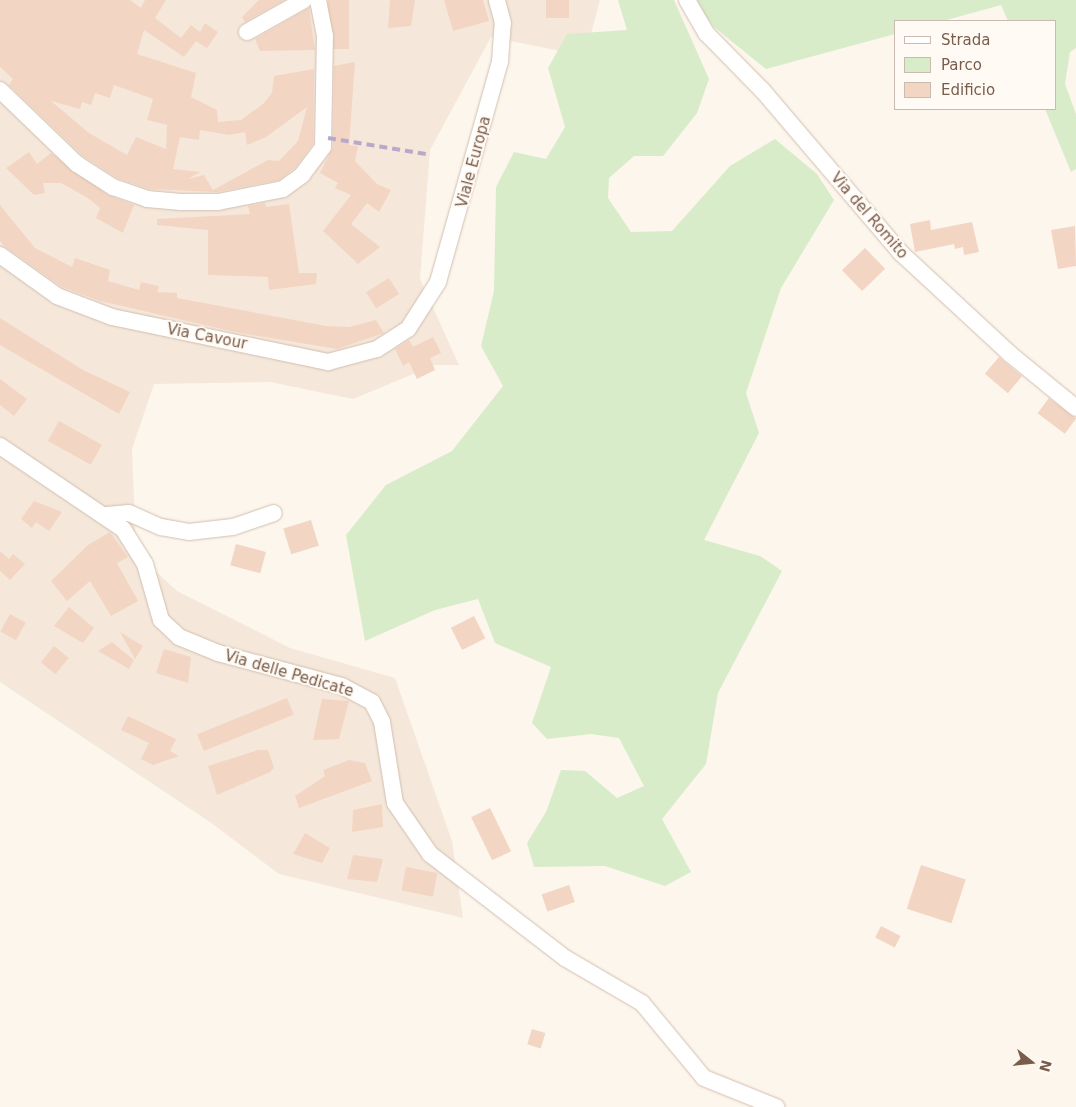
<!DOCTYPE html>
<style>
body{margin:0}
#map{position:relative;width:1076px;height:1107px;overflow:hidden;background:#fdf6ec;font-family:"DejaVu Sans",sans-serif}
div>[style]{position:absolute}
.residential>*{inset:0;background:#f5e8da}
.green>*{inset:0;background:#d8ecc9}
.building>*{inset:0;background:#f3d5c3;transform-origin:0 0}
.roads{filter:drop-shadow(0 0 1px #d1beb0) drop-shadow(0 0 1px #d1beb0)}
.minor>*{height:16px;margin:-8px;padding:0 8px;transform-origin:8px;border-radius:8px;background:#fff}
.rail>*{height:4px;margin-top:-2px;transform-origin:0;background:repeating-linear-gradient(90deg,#b9a8c9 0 8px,transparent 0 13px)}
span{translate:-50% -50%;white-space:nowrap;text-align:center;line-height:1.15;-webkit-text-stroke:4px #fffaf3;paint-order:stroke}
.street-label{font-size:15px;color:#7a5c4d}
.legend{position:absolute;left:894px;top:20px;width:162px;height:90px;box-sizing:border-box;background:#fffaf3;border:1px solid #cabbb1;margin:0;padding:6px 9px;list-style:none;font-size:15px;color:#7a5c4d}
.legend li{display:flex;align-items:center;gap:10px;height:25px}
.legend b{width:25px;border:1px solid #cabbb1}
.north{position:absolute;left:1006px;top:1037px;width:50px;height:50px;-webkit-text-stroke:4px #fffaf3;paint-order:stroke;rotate:106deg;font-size:14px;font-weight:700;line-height:20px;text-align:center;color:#7a5c4d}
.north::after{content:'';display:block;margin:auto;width:18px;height:22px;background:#7a5c4d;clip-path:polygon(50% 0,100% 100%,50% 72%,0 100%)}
</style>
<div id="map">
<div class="residential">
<div style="clip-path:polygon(0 0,600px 0,585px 56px,491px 37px,430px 150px,420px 279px,459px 365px,435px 365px,353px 399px,270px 382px,154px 384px,132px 449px,136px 553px,177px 591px,290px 648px,395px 678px,452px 841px,463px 918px,279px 874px,210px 822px,0 682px)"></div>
</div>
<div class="green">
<div style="clip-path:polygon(618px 0,674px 0,709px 79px,697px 113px,663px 156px,634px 156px,609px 178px,608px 198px,631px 232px,672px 231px,730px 166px,775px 139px,817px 174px,834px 200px,781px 288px,746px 393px,759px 433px,704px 540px,760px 556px,782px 571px,718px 693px,706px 764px,662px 819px,691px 872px,665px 886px,605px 866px,534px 867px,527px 843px,546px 812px,561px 770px,585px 771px,617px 798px,644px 786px,619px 738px,591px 734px,547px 739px,532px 723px,551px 667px,495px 643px,478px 599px,435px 610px,365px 641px,346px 535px,386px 485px,452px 451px,503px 386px,481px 346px,494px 291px,496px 187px,514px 152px,546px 159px,565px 127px,548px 68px,567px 34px,627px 30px)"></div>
<div style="clip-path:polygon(694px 0,1076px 0,1076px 48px,1070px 52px,1065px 84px,1076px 114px,1076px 169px,1071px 172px,1045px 109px,1055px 109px,1055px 21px,1008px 21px,1001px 5px,943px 21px,895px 21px,895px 34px,766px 69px,714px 27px)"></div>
</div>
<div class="building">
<div style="clip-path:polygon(evenodd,0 0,130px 0,141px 8px,145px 0,166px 0,155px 18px,181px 38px,191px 25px,200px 32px,205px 23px,218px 32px,207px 48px,196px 41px,184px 57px,144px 30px,137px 54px,196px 73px,191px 97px,217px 110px,218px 122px,241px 120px,263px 104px,272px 93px,274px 76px,314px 69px,313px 144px,295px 168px,279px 180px,217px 192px,149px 189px,117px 178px,83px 156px,9px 85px,13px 79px,0 67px,0 0,114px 85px,153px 99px,147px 120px,167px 125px,166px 149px,136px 137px,127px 155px,89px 133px,51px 101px,80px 109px,82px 102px,91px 105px,95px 93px,110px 98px,114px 85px,0 0,307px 107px,298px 141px,279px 161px,268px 160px,213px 190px,204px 175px,188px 179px,200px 172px,173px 169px,180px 137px,199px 140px,200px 130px,229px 135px,245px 132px,247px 145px,266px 137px,307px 107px)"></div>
<div style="clip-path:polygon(259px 0,284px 0,245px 22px,242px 17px)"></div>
<div style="left:328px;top:0;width:21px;height:49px"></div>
<div style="clip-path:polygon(390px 0,415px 0,411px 26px,388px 28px)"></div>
<div style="clip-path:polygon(444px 0,483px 0,489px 21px,453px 31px)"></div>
<div style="left:546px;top:0;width:23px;height:18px"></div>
<div style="clip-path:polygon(309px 8px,315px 50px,260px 51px,255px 39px)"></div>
<div style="clip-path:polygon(355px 62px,349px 145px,358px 146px,355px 161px,377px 184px,391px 190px,379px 212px,367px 203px,351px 224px,380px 247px,358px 264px,323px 231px,351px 195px,335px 188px,338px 183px,320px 173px,333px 147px,334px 66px)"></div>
<div style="clip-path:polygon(29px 152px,37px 164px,51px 153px,108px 195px,134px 205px,123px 233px,96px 218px,100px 208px,88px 198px,61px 183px,43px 183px,45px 193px,34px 195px,6px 168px)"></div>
<div style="clip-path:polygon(265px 203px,266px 207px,289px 204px,299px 273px,317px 273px,316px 284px,269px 290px,268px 277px,208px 275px,208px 230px,157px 225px,157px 219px,250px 214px,248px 206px)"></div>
<div style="clip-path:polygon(0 205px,35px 248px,72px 267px,75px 258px,110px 270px,108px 281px,139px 290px,141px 282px,159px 286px,157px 292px,177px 293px,177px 298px,326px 326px,349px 327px,376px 320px,384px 333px,337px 349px,235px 332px,100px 301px,62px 287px,4px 246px,0 241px)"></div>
<div style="clip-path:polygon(930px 220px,931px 230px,972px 222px,979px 252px,964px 255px,963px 247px,955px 249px,954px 244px,915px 252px,910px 224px)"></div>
<div style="clip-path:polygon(1075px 226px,1076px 266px,1058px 269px,1051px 230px)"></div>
<div style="left:865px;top:248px;width:29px;height:32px;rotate:46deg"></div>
<div style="left:389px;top:278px;width:19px;height:27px;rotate:58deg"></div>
<div style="clip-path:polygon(0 318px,83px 370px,130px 392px,119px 414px,0 345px)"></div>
<div style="clip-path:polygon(433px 337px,441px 353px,430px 358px,435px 370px,417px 379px,409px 362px,403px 366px,395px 349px,409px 340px,413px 347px)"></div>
<div style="left:999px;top:357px;width:30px;height:22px;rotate:40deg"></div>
<div style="clip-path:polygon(0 379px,27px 399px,14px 416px,0 405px)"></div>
<div style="left:1049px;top:398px;width:34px;height:19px;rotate:37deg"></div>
<div style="left:59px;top:421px;width:49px;height:23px;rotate:29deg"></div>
<div style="clip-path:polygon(34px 501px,62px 512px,49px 531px,36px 522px,32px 528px,21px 519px)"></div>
<div style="left:311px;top:520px;width:27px;height:29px;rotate:73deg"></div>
<div style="clip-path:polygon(110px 532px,128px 557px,117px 563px,138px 601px,111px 616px,90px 581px,67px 601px,51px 581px,88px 545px)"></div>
<div style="left:236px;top:544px;width:31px;height:22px;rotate:15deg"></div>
<div style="clip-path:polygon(0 551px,9px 559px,13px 554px,25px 564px,10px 580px,0 571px)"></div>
<div style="clip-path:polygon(69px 607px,94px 628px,83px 643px,54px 626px)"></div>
<div style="left:10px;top:614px;width:18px;height:20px;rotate:29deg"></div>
<div style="left:474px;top:616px;width:25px;height:26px;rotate:63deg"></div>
<div style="clip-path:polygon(120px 632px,143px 646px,135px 659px)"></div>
<div style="clip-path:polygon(112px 642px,134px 660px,129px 669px,98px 651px)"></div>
<div style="left:54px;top:646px;width:19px;height:21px;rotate:39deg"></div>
<div style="clip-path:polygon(164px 649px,191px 657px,188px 683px,156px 673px)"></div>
<div style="left:287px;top:698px;width:18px;height:97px;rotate:68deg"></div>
<div style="clip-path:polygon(322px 699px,349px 701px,339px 739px,313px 740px)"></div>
<div style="clip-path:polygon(128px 716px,176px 739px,170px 751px,179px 756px,153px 765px,141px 759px,149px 743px,121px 730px)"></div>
<div style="clip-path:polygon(258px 750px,268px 750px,274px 768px,270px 772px,217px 795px,208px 766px)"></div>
<div style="clip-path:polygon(349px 760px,365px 763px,372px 781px,299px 808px,295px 796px,325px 776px,323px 770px)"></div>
<div style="clip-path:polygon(382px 804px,383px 827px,352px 832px,353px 810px)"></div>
<div style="left:490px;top:808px;width:48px;height:21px;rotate:64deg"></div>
<div style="clip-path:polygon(305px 833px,330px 848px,322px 863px,293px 854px)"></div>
<div style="clip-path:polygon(353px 855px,383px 859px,377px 882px,347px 879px)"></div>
<div style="left:921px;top:865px;width:47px;height:46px;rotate:18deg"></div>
<div style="left:406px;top:867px;width:32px;height:24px;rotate:11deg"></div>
<div style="left:569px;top:885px;width:18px;height:29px;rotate:71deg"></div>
<div style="left:881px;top:926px;width:22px;height:13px;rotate:27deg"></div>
<div style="left:532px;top:1029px;width:14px;height:16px;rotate:17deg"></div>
</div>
<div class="roads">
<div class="minor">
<div style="left:687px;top:0;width:39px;rotate:60deg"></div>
<div style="left:707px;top:34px;width:80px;rotate:45.5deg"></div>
<div style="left:763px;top:91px;width:213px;rotate:49.6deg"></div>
<div style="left:901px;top:253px;width:149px;rotate:42.8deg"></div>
<div style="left:1010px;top:354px;width:85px;rotate:39.3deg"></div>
<div style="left:247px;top:32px;width:65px;rotate:-29.3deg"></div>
<div style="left:0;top:90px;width:107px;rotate:43.9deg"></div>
<div style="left:77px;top:164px;width:43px;rotate:32.6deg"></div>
<div style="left:113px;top:187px;width:36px;rotate:19deg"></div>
<div style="left:147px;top:199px;width:34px;rotate:5deg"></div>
<div style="left:181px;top:202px;width:37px"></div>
<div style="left:218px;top:202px;width:66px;rotate:-11.3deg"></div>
<div style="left:283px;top:189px;width:24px;rotate:-36deg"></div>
<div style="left:302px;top:175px;width:35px;rotate:-53deg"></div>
<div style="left:323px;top:147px;width:111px;rotate:-89deg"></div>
<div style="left:325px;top:36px;width:37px;rotate:-101deg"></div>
<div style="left:0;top:255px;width:70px;rotate:35.7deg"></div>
<div style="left:57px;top:296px;width:59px;rotate:20.9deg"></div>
<div style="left:112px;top:317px;width:221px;rotate:11.8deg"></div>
<div style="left:328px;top:362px;width:51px;rotate:-14.9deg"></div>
<div style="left:377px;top:349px;width:37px;rotate:-33deg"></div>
<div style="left:408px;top:329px;width:56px;rotate:-57.4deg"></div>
<div style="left:438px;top:282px;width:229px;rotate:-74.3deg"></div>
<div style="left:500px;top:62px;width:39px;rotate:-86deg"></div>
<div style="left:503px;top:23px;width:24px;rotate:-105deg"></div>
<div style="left:0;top:446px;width:148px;rotate:34deg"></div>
<div style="left:123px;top:529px;width:41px;rotate:57.8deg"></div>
<div style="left:145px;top:564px;width:58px;rotate:74.1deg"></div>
<div style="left:161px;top:620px;width:25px;rotate:43deg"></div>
<div style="left:179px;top:637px;width:42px;rotate:22.3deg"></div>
<div style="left:218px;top:653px;width:128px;rotate:14.9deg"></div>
<div style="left:342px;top:686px;width:34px;rotate:28deg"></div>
<div style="left:372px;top:702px;width:22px;rotate:63deg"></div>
<div style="left:382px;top:722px;width:82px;rotate:80.9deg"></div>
<div style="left:395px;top:803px;width:62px;rotate:55.5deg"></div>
<div style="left:430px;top:854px;width:170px;rotate:37.6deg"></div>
<div style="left:565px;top:958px;width:89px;rotate:30.3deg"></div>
<div style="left:642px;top:1003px;width:97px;rotate:50.4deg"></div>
<div style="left:704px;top:1078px;width:78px;rotate:21.9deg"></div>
<div style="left:107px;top:515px;width:22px;rotate:-5deg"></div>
<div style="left:129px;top:513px;width:35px;rotate:24deg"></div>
<div style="left:161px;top:527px;width:28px;rotate:10deg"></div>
<div style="left:189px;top:532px;width:44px;rotate:-6.5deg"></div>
<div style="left:233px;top:527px;width:43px;rotate:-18.9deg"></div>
</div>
</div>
<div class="rail">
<div style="left:328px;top:138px;width:99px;rotate:9.3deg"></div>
</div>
<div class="street-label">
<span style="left:474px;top:162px;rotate:-75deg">Viale Europa</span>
<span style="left:869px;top:216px;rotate:49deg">Via del Romito</span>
<span style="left:207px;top:337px;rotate:11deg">Via Cavour</span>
<span style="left:289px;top:674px;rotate:16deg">Via delle Pedicate</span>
</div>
<ul class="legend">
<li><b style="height:6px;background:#fff"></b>Strada</li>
<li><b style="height:14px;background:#d8ecc9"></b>Parco</li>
<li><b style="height:14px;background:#f3d5c3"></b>Edificio</li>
</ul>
<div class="north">N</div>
</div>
